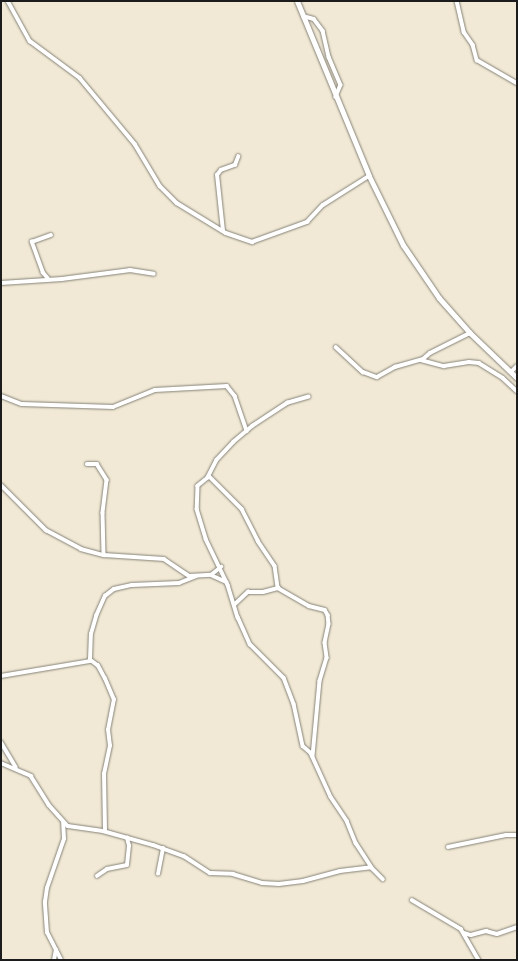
<!DOCTYPE html>
<style>
body{margin:0}
#map{position:relative;width:518px;height:961px;overflow:hidden;background:#f1e9d5;font-family:"IM FELL English",serif}
div>[style]{position:absolute}
.roads{filter:drop-shadow(0 0 1px #868278) drop-shadow(0 0 1px #868278)}
.street>*{height:3.5px;margin:-1.75px;padding:0 1.75px;transform-origin:1.75px;border-radius:1.75px;background:#fff}
.secondary>*{height:5px;margin:-2.5px;padding:0 2.5px;transform-origin:2.5px;border-radius:2.5px;background:#fff}
span{translate:-50% -50%;white-space:nowrap;text-align:center;line-height:1.15;-webkit-text-stroke:3px #f6f6f2;paint-order:stroke}
.frame{position:absolute;inset:0;border:2px solid #1c1c1c;pointer-events:none}
</style>
<div id="map">
<div class="roads">
<div class="street">
<div style="left:8px;top:1px;width:46px;rotate:61.2deg"></div>
<div style="left:30px;top:41px;width:62px;rotate:36.5deg"></div>
<div style="left:80px;top:78px;width:86px;rotate:50.2deg"></div>
<div style="left:135px;top:144px;width:49px;rotate:59.2deg"></div>
<div style="left:160px;top:186px;width:24px;rotate:45deg"></div>
<div style="left:177px;top:203px;width:57px;rotate:31.5deg"></div>
<div style="left:226px;top:233px;width:28px;rotate:19deg"></div>
<div style="left:252px;top:242px;width:59px;rotate:-20deg"></div>
<div style="left:307px;top:222px;width:23px;rotate:-47deg"></div>
<div style="left:323px;top:205px;width:54px;rotate:-32.2deg"></div>
<div style="left:457px;top:1px;width:32px;rotate:77deg"></div>
<div style="left:464px;top:32px;width:16px;rotate:55deg"></div>
<div style="left:473px;top:45px;width:16px;rotate:75deg"></div>
<div style="left:477px;top:60px;width:46px;rotate:29.9deg"></div>
<div style="left:303px;top:16px;width:11px;rotate:15deg"></div>
<div style="left:314px;top:19px;width:15px;rotate:53deg"></div>
<div style="left:323px;top:31px;width:27px;rotate:77deg"></div>
<div style="left:329px;top:57px;width:30px;rotate:67deg"></div>
<div style="left:341px;top:85px;width:13px;rotate:113deg"></div>
<div style="left:223px;top:231px;width:56px;rotate:-96.1deg"></div>
<div style="left:217px;top:175px;width:6px;rotate:-51deg"></div>
<div style="left:221px;top:170px;width:15px;rotate:-20deg"></div>
<div style="left:235px;top:165px;width:9px;rotate:-69deg"></div>
<div style="left:48px;top:279px;width:8px;rotate:-130deg"></div>
<div style="left:43px;top:273px;width:33px;rotate:-110deg"></div>
<div style="left:32px;top:242px;width:20px;rotate:-20deg"></div>
<div style="left:1px;top:283px;width:61px;rotate:-3.8deg"></div>
<div style="left:62px;top:279px;width:69px;rotate:-7.5deg"></div>
<div style="left:130px;top:270px;width:24px;rotate:9deg"></div>
<div style="left:336px;top:347px;width:37px;rotate:43deg"></div>
<div style="left:363px;top:372px;width:15px;rotate:20deg"></div>
<div style="left:377px;top:377px;width:21px;rotate:-29deg"></div>
<div style="left:395px;top:367px;width:29px;rotate:-16deg"></div>
<div style="left:423px;top:359px;width:9px;rotate:-41deg"></div>
<div style="left:430px;top:353px;width:45px;rotate:-26.6deg"></div>
<div style="left:421px;top:360px;width:24px;rotate:15deg"></div>
<div style="left:444px;top:366px;width:25px;rotate:-9deg"></div>
<div style="left:469px;top:362px;width:10px;rotate:6deg"></div>
<div style="left:479px;top:363px;width:28px;rotate:32deg"></div>
<div style="left:503px;top:378px;width:19px;rotate:43deg"></div>
<div style="left:511px;top:372px;width:8px;rotate:-45deg"></div>
<div style="left:1px;top:396px;width:22px;rotate:21deg"></div>
<div style="left:22px;top:404px;width:91px;rotate:1.9deg"></div>
<div style="left:113px;top:407px;width:45px;rotate:-22deg"></div>
<div style="left:155px;top:390px;width:72px;rotate:-3.2deg"></div>
<div style="left:227px;top:386px;width:13px;rotate:51deg"></div>
<div style="left:235px;top:396px;width:37px;rotate:71deg"></div>
<div style="left:309px;top:397px;width:22px;rotate:164deg"></div>
<div style="left:288px;top:403px;width:42px;rotate:146.7deg"></div>
<div style="left:253px;top:426px;width:25px;rotate:140deg"></div>
<div style="left:234px;top:442px;width:25px;rotate:133deg"></div>
<div style="left:217px;top:460px;width:20px;rotate:117deg"></div>
<div style="left:208px;top:478px;width:13px;rotate:141deg"></div>
<div style="left:198px;top:486px;width:23px;rotate:92deg"></div>
<div style="left:197px;top:509px;width:31px;rotate:73deg"></div>
<div style="left:206px;top:539px;width:51px;rotate:64.4deg"></div>
<div style="left:228px;top:585px;width:34px;rotate:73deg"></div>
<div style="left:238px;top:617px;width:30px;rotate:66deg"></div>
<div style="left:250px;top:644px;width:48px;rotate:45deg"></div>
<div style="left:284px;top:678px;width:28px;rotate:69deg"></div>
<div style="left:294px;top:704px;width:43px;rotate:77.9deg"></div>
<div style="left:303px;top:746px;width:11px;rotate:41deg"></div>
<div style="left:311px;top:753px;width:48px;rotate:65.6deg"></div>
<div style="left:331px;top:797px;width:29px;rotate:56deg"></div>
<div style="left:347px;top:821px;width:24px;rotate:68deg"></div>
<div style="left:356px;top:843px;width:30px;rotate:57deg"></div>
<div style="left:87px;top:464px;width:10px"></div>
<div style="left:97px;top:464px;width:19px;rotate:58deg"></div>
<div style="left:107px;top:480px;width:33px;rotate:97deg"></div>
<div style="left:103px;top:513px;width:42px;rotate:88.6deg"></div>
<div style="left:209px;top:476px;width:47px;rotate:45deg"></div>
<div style="left:242px;top:509px;width:36px;rotate:63deg"></div>
<div style="left:258px;top:541px;width:30px;rotate:56deg"></div>
<div style="left:275px;top:566px;width:22px;rotate:82deg"></div>
<div style="left:1px;top:485px;width:64px;rotate:45deg"></div>
<div style="left:46px;top:530px;width:40px;rotate:28deg"></div>
<div style="left:81px;top:549px;width:24px;rotate:15deg"></div>
<div style="left:104px;top:555px;width:60px;rotate:3.8deg"></div>
<div style="left:164px;top:559px;width:30px;rotate:34deg"></div>
<div style="left:189px;top:576px;width:22px;rotate:-3deg"></div>
<div style="left:211px;top:575px;width:17px;rotate:24deg"></div>
<div style="left:211px;top:575px;width:13px;rotate:-39deg"></div>
<div style="left:235px;top:604px;width:18px;rotate:-43deg"></div>
<div style="left:248px;top:592px;width:15px"></div>
<div style="left:263px;top:592px;width:16px;rotate:-15deg"></div>
<div style="left:278px;top:588px;width:36px;rotate:30deg"></div>
<div style="left:309px;top:606px;width:16px;rotate:14deg"></div>
<div style="left:325px;top:610px;width:6px;rotate:59deg"></div>
<div style="left:328px;top:615px;width:9px;rotate:84deg"></div>
<div style="left:329px;top:624px;width:19px;rotate:102deg"></div>
<div style="left:325px;top:643px;width:15px;rotate:82deg"></div>
<div style="left:327px;top:658px;width:24px;rotate:107deg"></div>
<div style="left:320px;top:681px;width:76px;rotate:95.3deg"></div>
<div style="left:1px;top:676px;width:91px;rotate:-9.5deg"></div>
<div style="left:1px;top:742px;width:29px;rotate:59deg"></div>
<div style="left:1px;top:763px;width:33px;rotate:23deg"></div>
<div style="left:31px;top:776px;width:34px;rotate:58deg"></div>
<div style="left:49px;top:805px;width:28px;rotate:48deg"></div>
<div style="left:68px;top:826px;width:35px;rotate:8deg"></div>
<div style="left:103px;top:831px;width:52px;rotate:15.6deg"></div>
<div style="left:153px;top:845px;width:33px;rotate:20deg"></div>
<div style="left:184px;top:856px;width:31px;rotate:33deg"></div>
<div style="left:210px;top:873px;width:23px;rotate:2deg"></div>
<div style="left:233px;top:874px;width:30px;rotate:17deg"></div>
<div style="left:262px;top:883px;width:17px;rotate:3deg"></div>
<div style="left:279px;top:884px;width:24px;rotate:-7deg"></div>
<div style="left:303px;top:881px;width:38px;rotate:-15deg"></div>
<div style="left:340px;top:871px;width:31px;rotate:-7deg"></div>
<div style="left:371px;top:867px;width:17px;rotate:45deg"></div>
<div style="left:105px;top:831px;width:57px;rotate:-91deg"></div>
<div style="left:104px;top:774px;width:29px;rotate:-78deg"></div>
<div style="left:110px;top:746px;width:16px;rotate:-97deg"></div>
<div style="left:108px;top:730px;width:31px;rotate:-79deg"></div>
<div style="left:114px;top:700px;width:23px;rotate:-113deg"></div>
<div style="left:105px;top:679px;width:15px;rotate:-118deg"></div>
<div style="left:98px;top:666px;width:10px;rotate:-143deg"></div>
<div style="left:90px;top:660px;width:26px;rotate:-88deg"></div>
<div style="left:91px;top:634px;width:19px;rotate:-74deg"></div>
<div style="left:96px;top:616px;width:22px;rotate:-66deg"></div>
<div style="left:105px;top:596px;width:11px;rotate:-38deg"></div>
<div style="left:114px;top:589px;width:18px;rotate:-13deg"></div>
<div style="left:132px;top:585px;width:47px;rotate:-2.4deg"></div>
<div style="left:179px;top:583px;width:18px;rotate:-22deg"></div>
<div style="left:448px;top:847px;width:59px;rotate:-11.7deg"></div>
<div style="left:506px;top:835px;width:11px"></div>
<div style="left:158px;top:874px;width:26px;rotate:-79deg"></div>
<div style="left:97px;top:876px;width:12px;rotate:-35deg"></div>
<div style="left:107px;top:869px;width:20px;rotate:-11deg"></div>
<div style="left:127px;top:865px;width:19px;rotate:-84deg"></div>
<div style="left:129px;top:846px;width:8px;rotate:-104deg"></div>
<div style="left:412px;top:900px;width:57px;rotate:30.6deg"></div>
<div style="left:461px;top:929px;width:36px;rotate:60deg"></div>
<div style="left:464px;top:933px;width:7px;rotate:16deg"></div>
<div style="left:471px;top:935px;width:16px;rotate:-15deg"></div>
<div style="left:486px;top:931px;width:11px;rotate:15deg"></div>
<div style="left:497px;top:934px;width:21px;rotate:-19deg"></div>
<div style="left:54px;top:960px;width:10px;rotate:-79deg"></div>
<div style="left:61px;top:960px;width:30px;rotate:-117deg"></div>
<div style="left:47px;top:933px;width:31px;rotate:-94deg"></div>
<div style="left:45px;top:902px;width:14px;rotate:-82deg"></div>
<div style="left:47px;top:888px;width:52px;rotate:-70.9deg"></div>
<div style="left:64px;top:839px;width:17px;rotate:-93deg"></div>
</div>
<div class="secondary">
<div style="left:297px;top:1px;width:189px;rotate:67.6deg"></div>
<div style="left:369px;top:176px;width:77px;rotate:63.8deg"></div>
<div style="left:403px;top:245px;width:64px;rotate:55.8deg"></div>
<div style="left:439px;top:298px;width:47px;rotate:48.5deg"></div>
<div style="left:470px;top:333px;width:65px;rotate:43.8deg"></div>
</div>
</div>
<div class="frame"></div>
</div>
